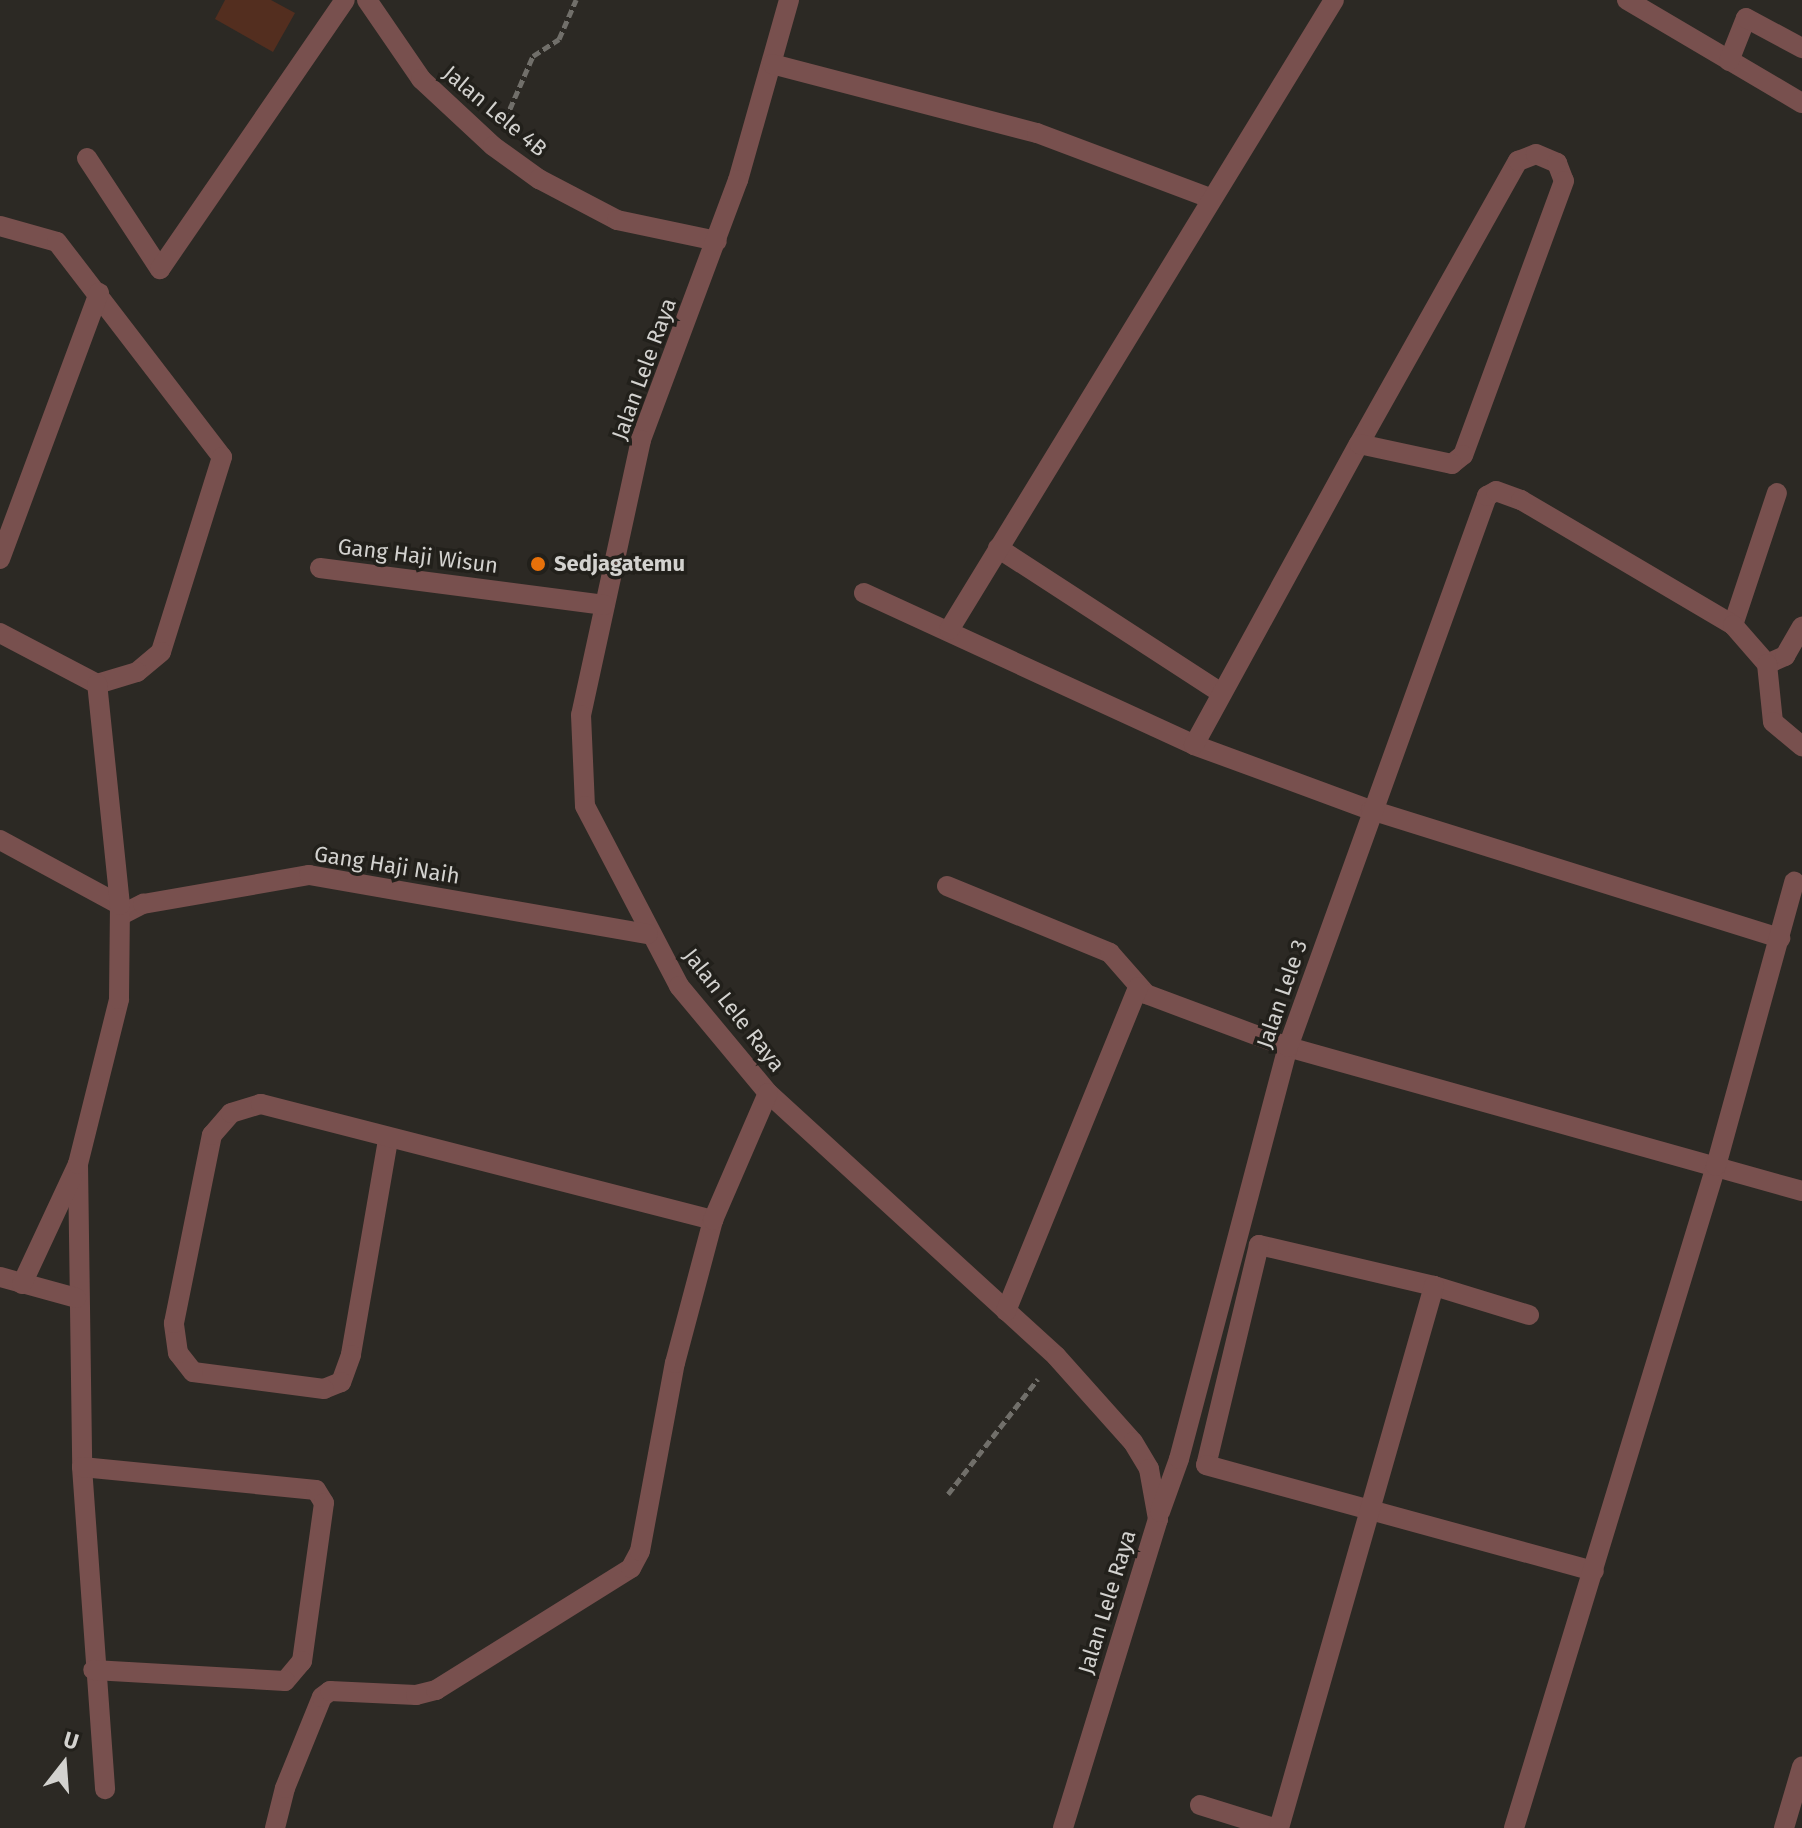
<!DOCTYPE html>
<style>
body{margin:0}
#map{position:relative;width:1802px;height:1828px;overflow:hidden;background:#2c2924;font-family:"Fira Sans",sans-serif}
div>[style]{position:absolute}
.building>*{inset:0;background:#532e1f}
.path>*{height:5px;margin-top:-2.5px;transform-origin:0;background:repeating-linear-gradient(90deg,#716f6a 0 8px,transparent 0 12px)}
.minor>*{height:20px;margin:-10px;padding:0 10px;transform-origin:10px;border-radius:10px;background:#78504e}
.dots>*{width:22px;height:22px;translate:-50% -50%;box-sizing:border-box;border:4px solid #22201b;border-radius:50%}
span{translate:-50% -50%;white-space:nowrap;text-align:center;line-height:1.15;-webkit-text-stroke:7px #22201b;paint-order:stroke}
.street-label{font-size:22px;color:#d3d2cf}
.poi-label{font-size:22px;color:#d3d2cf;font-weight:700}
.left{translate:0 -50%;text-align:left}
.north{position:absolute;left:24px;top:1724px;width:80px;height:80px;-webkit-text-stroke:6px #22201b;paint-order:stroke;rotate:17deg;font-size:22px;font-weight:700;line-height:32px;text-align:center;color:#d3d2cf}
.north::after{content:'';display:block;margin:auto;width:28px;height:36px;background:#d3d2cf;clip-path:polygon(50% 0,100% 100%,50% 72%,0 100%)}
</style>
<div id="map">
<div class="building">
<div style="clip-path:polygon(225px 0,271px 0,295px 13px,273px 52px,215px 19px)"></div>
</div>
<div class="path">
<div style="left:505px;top:120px;width:70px;rotate:-66.4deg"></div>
<div style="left:533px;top:56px;width:31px;rotate:-33deg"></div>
<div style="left:559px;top:39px;width:43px;rotate:-66.4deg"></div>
<div style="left:948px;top:1494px;width:146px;rotate:-52deg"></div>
</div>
<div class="minor">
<div style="left:367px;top:0;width:96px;rotate:55.6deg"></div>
<div style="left:421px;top:79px;width:98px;rotate:42.9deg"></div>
<div style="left:493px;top:146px;width:57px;rotate:35.7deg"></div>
<div style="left:539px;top:179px;width:88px;rotate:27.7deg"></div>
<div style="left:617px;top:220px;width:102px;rotate:11.9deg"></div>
<div style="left:789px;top:0;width:187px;rotate:105.8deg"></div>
<div style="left:738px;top:180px;width:278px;rotate:110.5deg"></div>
<div style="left:641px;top:440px;width:281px;rotate:102.3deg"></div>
<div style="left:581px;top:715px;width:91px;rotate:87.5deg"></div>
<div style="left:585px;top:806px;width:203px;rotate:62.4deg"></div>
<div style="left:679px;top:986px;width:139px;rotate:50.2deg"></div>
<div style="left:768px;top:1093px;width:390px;rotate:42.4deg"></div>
<div style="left:1056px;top:1356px;width:115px;rotate:48.2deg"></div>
<div style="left:1133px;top:1442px;width:31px;rotate:59deg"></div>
<div style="left:1149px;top:1469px;width:51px;rotate:79.8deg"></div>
<div style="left:1158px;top:1519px;width:323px;rotate:107.1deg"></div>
<div style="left:1627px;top:0;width:203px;rotate:30.5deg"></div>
<div style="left:1729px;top:61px;width:46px;rotate:-68.4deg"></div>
<div style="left:1746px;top:18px;width:64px;rotate:28.2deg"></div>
<div style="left:772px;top:64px;width:274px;rotate:14.6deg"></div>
<div style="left:1037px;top:133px;width:185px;rotate:20.6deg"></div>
<div style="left:87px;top:158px;width:133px;rotate:56.7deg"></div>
<div style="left:160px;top:269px;width:326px;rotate:-55.5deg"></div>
<div style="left:0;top:226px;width:59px;rotate:15.7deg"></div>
<div style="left:57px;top:242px;width:271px;rotate:52.5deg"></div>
<div style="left:222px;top:457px;width:204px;rotate:107.4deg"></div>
<div style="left:161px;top:652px;width:31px;rotate:140deg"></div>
<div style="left:137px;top:672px;width:42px;rotate:163.3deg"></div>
<div style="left:998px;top:548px;width:266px;rotate:33deg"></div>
<div style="left:0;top:559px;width:284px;rotate:-69.6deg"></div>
<div style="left:320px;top:568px;width:287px;rotate:7.4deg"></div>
<div style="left:864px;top:593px;width:363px;rotate:24.7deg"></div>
<div style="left:1194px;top:745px;width:189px;rotate:20.2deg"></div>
<div style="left:1371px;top:810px;width:429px;rotate:17.4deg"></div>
<div style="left:1733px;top:625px;width:139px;rotate:-71.6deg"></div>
<div style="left:949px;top:630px;width:738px;rotate:-58.57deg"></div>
<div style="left:0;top:633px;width:110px;rotate:27.7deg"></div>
<div style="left:1767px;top:664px;width:20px;rotate:-24deg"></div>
<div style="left:1785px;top:656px;width:34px;rotate:-60deg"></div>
<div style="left:1194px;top:745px;width:343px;rotate:-61.3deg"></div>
<div style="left:1359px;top:444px;width:325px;rotate:-60.7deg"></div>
<div style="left:1518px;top:161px;width:19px;rotate:-21deg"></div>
<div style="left:1536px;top:154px;width:23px;rotate:23deg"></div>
<div style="left:1557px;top:163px;width:19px;rotate:69deg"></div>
<div style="left:1564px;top:181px;width:292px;rotate:110.2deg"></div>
<div style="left:1463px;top:455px;width:14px;rotate:141deg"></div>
<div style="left:1452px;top:464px;width:95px;rotate:-167.9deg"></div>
<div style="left:0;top:840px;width:136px;rotate:28.4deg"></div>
<div style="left:947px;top:886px;width:176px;rotate:22.3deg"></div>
<div style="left:1110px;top:953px;width:55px;rotate:48.7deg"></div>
<div style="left:1146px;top:994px;width:152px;rotate:20.5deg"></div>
<div style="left:1288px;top:1047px;width:534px;rotate:15.65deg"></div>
<div style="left:121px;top:915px;width:25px;rotate:-27deg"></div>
<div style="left:143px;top:904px;width:169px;rotate:-9.9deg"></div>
<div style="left:309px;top:875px;width:344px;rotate:9.9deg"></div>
<div style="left:388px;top:1140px;width:218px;rotate:99.8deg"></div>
<div style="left:351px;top:1355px;width:29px;rotate:110deg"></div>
<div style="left:341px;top:1382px;width:18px;rotate:158deg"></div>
<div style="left:324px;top:1389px;width:132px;rotate:-172.6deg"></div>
<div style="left:193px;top:1372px;width:24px;rotate:-128deg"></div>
<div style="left:178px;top:1353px;width:30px;rotate:-98deg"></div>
<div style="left:174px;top:1323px;width:192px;rotate:-78.6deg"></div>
<div style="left:212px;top:1135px;width:29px;rotate:-49deg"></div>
<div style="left:231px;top:1113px;width:31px;rotate:-17deg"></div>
<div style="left:261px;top:1104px;width:467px;rotate:14.4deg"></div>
<div style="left:78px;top:1164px;width:303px;rotate:89.2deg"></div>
<div style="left:82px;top:1467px;width:323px;rotate:85.9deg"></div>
<div style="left:0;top:1277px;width:79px;rotate:15.4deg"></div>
<div style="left:22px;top:1284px;width:132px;rotate:-65deg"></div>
<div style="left:78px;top:1164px;width:170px;rotate:-76deg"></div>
<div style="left:119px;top:999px;width:94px;rotate:-89.4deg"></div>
<div style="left:120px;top:905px;width:222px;rotate:-95.9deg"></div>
<div style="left:1006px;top:1311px;width:350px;rotate:-67.8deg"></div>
<div style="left:1529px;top:1315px;width:99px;rotate:-163deg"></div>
<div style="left:1434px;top:1286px;width:180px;rotate:-166.8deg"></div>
<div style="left:1259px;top:1245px;width:226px;rotate:103.5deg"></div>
<div style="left:1206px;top:1465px;width:402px;rotate:15.3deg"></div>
<div style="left:82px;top:1467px;width:235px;rotate:5.6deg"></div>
<div style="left:316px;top:1490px;width:15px;rotate:58deg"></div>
<div style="left:324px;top:1503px;width:160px;rotate:97.9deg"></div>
<div style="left:302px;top:1661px;width:26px;rotate:130deg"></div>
<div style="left:285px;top:1681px;width:192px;rotate:-176.7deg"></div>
<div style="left:1160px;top:1512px;width:56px;rotate:-70.3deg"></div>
<div style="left:1179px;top:1459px;width:426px;rotate:-75.2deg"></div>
<div style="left:1288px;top:1047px;width:586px;rotate:-70.14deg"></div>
<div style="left:1487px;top:496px;width:10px;rotate:-29deg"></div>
<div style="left:1496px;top:491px;width:27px;rotate:20deg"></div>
<div style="left:1521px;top:500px;width:246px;rotate:30.5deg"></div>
<div style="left:1733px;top:625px;width:52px;rotate:48.9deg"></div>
<div style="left:1767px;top:664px;width:58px;rotate:84.1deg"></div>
<div style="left:1773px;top:722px;width:38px;rotate:40deg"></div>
<div style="left:1200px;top:1805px;width:77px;rotate:17.3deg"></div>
<div style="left:275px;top:1828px;width:41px;rotate:-76deg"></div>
<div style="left:285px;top:1788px;width:98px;rotate:-67.9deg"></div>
<div style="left:322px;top:1697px;width:10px;rotate:-37deg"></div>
<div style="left:330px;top:1691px;width:86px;rotate:2.7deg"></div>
<div style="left:416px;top:1695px;width:21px;rotate:-14deg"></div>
<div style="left:436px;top:1690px;width:230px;rotate:-32deg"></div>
<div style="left:631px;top:1568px;width:19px;rotate:-62deg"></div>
<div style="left:640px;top:1551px;width:191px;rotate:-79.5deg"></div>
<div style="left:675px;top:1363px;width:148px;rotate:-75.1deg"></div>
<div style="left:713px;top:1220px;width:138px;rotate:-66.6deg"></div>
<div style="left:1279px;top:1828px;width:564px;rotate:-74.04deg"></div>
<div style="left:1514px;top:1828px;width:692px;rotate:-73.03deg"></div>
<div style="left:1716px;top:1166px;width:295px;rotate:-74.6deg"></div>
<div style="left:1784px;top:1828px;width:64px;rotate:-73.6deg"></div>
</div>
<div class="dots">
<div style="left:538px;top:564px;background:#e8710a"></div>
</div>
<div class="street-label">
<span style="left:495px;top:111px;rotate:40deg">Jalan Lele 4B</span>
<span style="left:644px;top:369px;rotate:-70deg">Jalan Lele Raya</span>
<span style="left:418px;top:556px;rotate:7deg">Gang Haji Wisun</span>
<span style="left:387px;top:865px;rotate:9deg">Gang Haji Naih</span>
<span style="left:1282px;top:994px;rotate:-71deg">Jalan Lele 3</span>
<span style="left:734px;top:1010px;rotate:52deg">Jalan Lele Raya</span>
<span style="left:1107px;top:1602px;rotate:-73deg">Jalan Lele Raya</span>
</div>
<div class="poi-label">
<span class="left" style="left:554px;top:564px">Sedjagatemu</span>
</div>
<div class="north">U</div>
</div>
